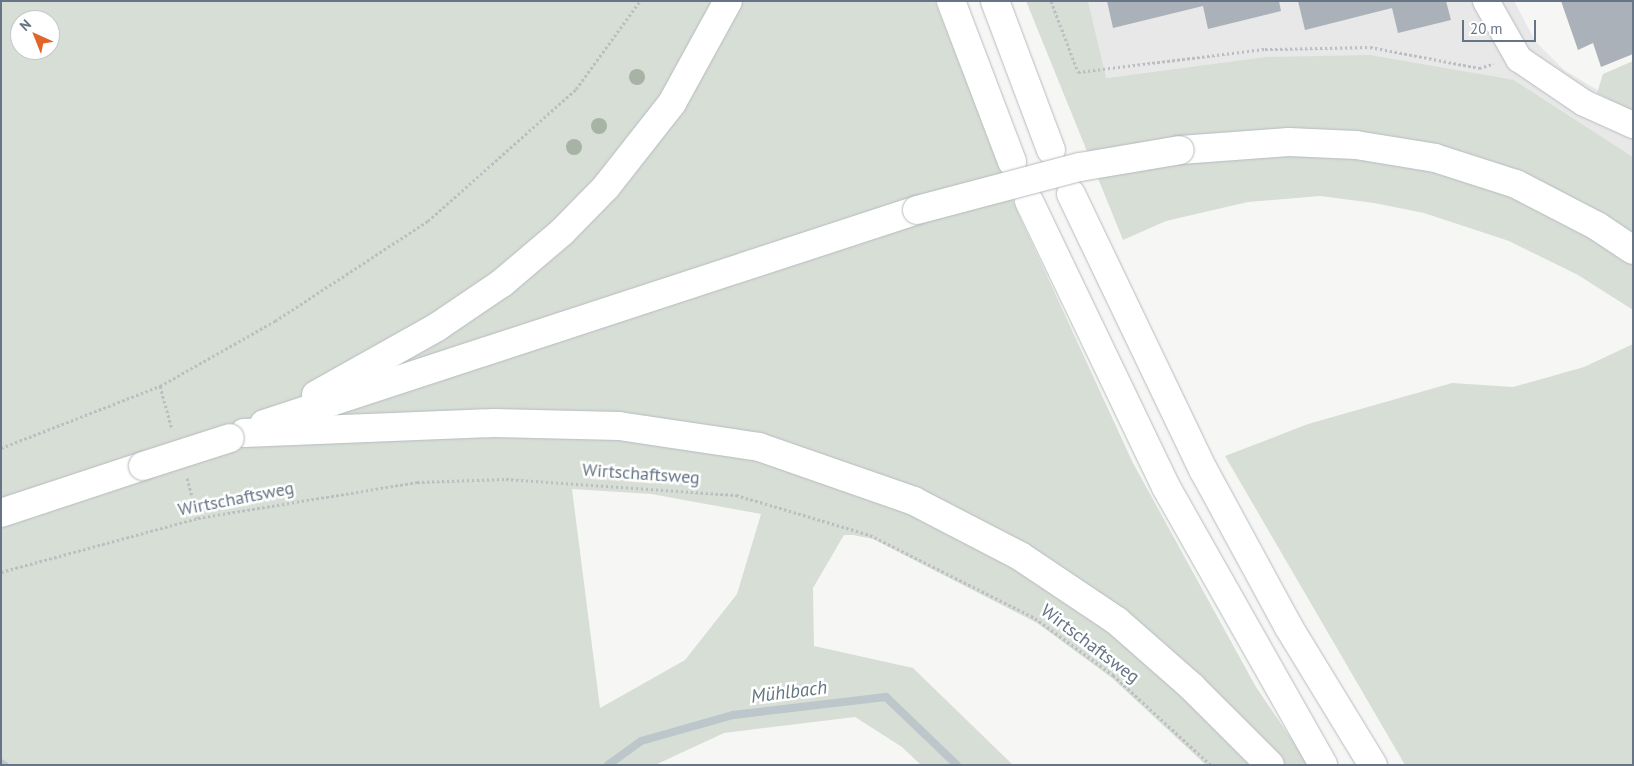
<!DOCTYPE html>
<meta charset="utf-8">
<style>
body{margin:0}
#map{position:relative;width:1634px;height:766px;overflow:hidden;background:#f6f7f4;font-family:"PT Sans",sans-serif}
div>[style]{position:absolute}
.built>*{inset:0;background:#e7e8e7}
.green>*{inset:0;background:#d7ded5}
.stream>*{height:8px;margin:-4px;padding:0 4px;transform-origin:4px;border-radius:4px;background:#bcc6cb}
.building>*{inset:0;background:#aab1b8}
.path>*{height:3px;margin-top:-1.5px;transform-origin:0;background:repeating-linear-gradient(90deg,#bcbec1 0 2.5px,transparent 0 5px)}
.roads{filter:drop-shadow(0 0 1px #b6bbc0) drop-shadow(0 0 1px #b6bbc0)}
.secondary>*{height:26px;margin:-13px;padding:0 13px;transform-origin:13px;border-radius:13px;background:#fff}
.primary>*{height:28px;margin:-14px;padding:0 14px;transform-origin:14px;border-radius:14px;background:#fff}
.highway>*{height:28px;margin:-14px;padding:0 14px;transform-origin:14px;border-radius:14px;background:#fff}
.bridges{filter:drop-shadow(0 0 1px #b5b9bd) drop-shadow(0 0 1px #b5b9bd)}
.primary-bridge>*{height:28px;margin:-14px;padding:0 14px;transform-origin:14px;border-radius:14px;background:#fff}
.highway-bridge>*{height:28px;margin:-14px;padding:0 14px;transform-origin:14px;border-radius:14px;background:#fff}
.trees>*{width:16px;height:16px;margin:-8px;border-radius:50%;background:#a7b3a5}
span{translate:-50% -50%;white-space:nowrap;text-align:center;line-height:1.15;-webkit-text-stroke:5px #fff;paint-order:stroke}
.street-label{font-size:18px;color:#667485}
.water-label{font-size:19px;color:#627681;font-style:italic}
.frame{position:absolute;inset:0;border:2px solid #667485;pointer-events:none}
.north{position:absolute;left:10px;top:10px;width:50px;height:50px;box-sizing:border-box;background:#fff;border:1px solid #c2c7ce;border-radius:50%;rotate:316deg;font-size:14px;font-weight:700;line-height:20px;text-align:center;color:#667485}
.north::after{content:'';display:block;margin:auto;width:18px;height:22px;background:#e26428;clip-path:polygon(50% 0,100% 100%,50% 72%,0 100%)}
.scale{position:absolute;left:1462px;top:20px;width:74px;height:22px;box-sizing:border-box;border:2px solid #667485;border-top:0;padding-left:6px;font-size:15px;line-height:18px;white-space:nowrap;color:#667485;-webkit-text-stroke:4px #fff;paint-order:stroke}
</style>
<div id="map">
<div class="built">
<div style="clip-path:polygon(1088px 1px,1514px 1px,1536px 42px,1564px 70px,1633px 111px,1633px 157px,1514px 80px,1265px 57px,1105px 78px)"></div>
</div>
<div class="green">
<div style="clip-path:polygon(evenodd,1px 1px,935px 1px,1019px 215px,1133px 463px,1256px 687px,1309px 765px,1206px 765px,1112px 678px,1037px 623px,873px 539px,853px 535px,844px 535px,813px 588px,814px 646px,913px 668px,1013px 765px,921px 765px,902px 747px,855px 717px,724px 733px,655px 765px,1px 765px,1px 1px,20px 20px,50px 20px,50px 50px,20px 50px,20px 20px,1px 1px,572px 489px,651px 494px,761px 514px,737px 594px,685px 660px,600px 708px,572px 489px)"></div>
<div style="clip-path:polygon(1026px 1px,1088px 1px,1106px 78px,1265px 57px,1370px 55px,1514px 80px,1633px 157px,1633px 310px,1578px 275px,1509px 241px,1424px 213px,1374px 203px,1320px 196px,1248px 202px,1166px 221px,1123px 240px)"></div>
<div style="clip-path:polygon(1633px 61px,1633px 111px,1597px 93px,1603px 74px)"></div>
<div style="clip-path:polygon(1633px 344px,1633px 765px,1405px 765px,1225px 456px,1308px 424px,1452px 383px,1513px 387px,1584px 367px)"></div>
</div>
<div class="stream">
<div style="left:1px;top:763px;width:4px;rotate:34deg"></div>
<div style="left:608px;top:765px;width:41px;rotate:-36deg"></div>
<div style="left:641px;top:741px;width:96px;rotate:-15.8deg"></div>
<div style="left:733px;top:715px;width:154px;rotate:-6.7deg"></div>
<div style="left:886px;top:697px;width:98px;rotate:43.8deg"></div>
</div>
<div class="building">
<div style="clip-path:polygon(1107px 1px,1279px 1px,1281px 11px,1208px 29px,1203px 6px,1113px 28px)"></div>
<div style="clip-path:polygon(1298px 1px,1446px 1px,1451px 20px,1398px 33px,1392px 8px,1305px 30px)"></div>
<div style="clip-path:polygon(1561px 1px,1632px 1px,1633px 54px,1601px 67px,1593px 43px,1578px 50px)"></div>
</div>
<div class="path">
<div style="left:1051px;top:1px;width:76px;rotate:69.2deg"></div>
<div style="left:1078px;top:72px;width:188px;rotate:-7deg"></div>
<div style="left:1265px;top:49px;width:105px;rotate:-1.1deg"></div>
<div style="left:1370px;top:47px;width:111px;rotate:10.9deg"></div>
<div style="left:1479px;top:68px;width:15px;rotate:-16deg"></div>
<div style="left:160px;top:386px;width:45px;rotate:74.4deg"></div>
<div style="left:1px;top:448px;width:171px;rotate:-21.3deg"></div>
<div style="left:160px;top:386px;width:132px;rotate:-29.5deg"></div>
<div style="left:275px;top:321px;width:183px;rotate:-33.2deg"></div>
<div style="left:428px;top:221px;width:198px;rotate:-41.7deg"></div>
<div style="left:576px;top:89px;width:109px;rotate:-54deg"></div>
<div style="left:187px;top:478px;width:41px;rotate:74.6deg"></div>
<div style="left:1px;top:572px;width:204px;rotate:-15.3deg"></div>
<div style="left:198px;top:518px;width:222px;rotate:-9.3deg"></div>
<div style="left:417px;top:482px;width:89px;rotate:-1.9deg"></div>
<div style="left:506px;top:479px;width:231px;rotate:4deg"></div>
<div style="left:736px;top:495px;width:140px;rotate:16.6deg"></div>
<div style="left:870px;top:535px;width:185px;rotate:26.7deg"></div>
<div style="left:1035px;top:618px;width:97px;rotate:36.2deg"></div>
<div style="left:1113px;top:675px;width:133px;rotate:42.6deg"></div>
</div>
<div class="roads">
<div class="secondary">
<div style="left:1486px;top:1px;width:67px;rotate:60.4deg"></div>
<div style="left:1519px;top:59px;width:78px;rotate:34.1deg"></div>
<div style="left:1584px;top:103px;width:54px;rotate:24.2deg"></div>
</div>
<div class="primary">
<div style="left:1px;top:513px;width:150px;rotate:-18.3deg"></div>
</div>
<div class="highway">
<div style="left:951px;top:1px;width:172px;rotate:69.2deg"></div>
<div style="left:995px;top:1px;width:159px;rotate:69.4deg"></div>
<div style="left:1180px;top:150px;width:109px;rotate:-4.2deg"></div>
<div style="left:1289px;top:142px;width:67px;rotate:2.6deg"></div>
<div style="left:1356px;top:145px;width:80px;rotate:9.3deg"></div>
<div style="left:1435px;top:158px;width:85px;rotate:17.8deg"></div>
<div style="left:1516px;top:184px;width:91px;rotate:27.4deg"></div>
<div style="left:1597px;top:226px;width:43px;rotate:33.7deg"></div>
<div style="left:1071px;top:194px;width:307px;rotate:64.4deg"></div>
<div style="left:1204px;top:471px;width:176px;rotate:61.5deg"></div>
<div style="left:1288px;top:626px;width:163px;rotate:58.6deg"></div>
<div style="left:1029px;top:201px;width:317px;rotate:64.4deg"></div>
<div style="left:1166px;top:487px;width:319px;rotate:60.5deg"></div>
<div style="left:316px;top:395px;width:139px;rotate:-29.3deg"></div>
<div style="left:437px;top:327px;width:78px;rotate:-34.1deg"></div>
<div style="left:502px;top:283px;width:79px;rotate:-40.4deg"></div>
<div style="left:562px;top:232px;width:63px;rotate:-45.6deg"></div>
<div style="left:606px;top:187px;width:107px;rotate:-51.8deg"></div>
<div style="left:672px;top:103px;width:116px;rotate:-61.2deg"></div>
<div style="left:264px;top:424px;width:687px;rotate:-18.14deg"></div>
<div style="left:244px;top:433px;width:250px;rotate:-2.3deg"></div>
<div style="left:494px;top:423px;width:125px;rotate:1.4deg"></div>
<div style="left:619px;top:426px;width:142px;rotate:8.5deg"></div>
<div style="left:759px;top:447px;width:164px;rotate:19.2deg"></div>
<div style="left:914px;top:501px;width:119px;rotate:27.4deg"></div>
<div style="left:1020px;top:556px;width:117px;rotate:33.8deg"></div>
<div style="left:1117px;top:621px;width:100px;rotate:41.3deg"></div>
<div style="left:1192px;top:687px;width:110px;rotate:45deg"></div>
</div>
</div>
<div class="bridges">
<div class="primary-bridge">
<div style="left:143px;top:466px;width:91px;rotate:-17.8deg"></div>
</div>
<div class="highway-bridge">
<div style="left:917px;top:210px;width:169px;rotate:-14.8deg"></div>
<div style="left:1080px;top:167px;width:101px;rotate:-9.6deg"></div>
</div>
</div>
<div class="trees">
<div style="left:637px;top:77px"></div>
<div style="left:599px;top:126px"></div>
<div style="left:574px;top:147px"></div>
</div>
<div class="street-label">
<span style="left:641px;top:474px;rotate:4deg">Wirtschaftsweg</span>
<span style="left:236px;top:499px;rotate:-11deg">Wirtschaftsweg</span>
<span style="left:1090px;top:644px;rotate:37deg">Wirtschaftsweg</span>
</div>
<div class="water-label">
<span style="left:789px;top:692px;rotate:-7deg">Mühlbach</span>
</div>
<div class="frame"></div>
<div class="north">N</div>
<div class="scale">20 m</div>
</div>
